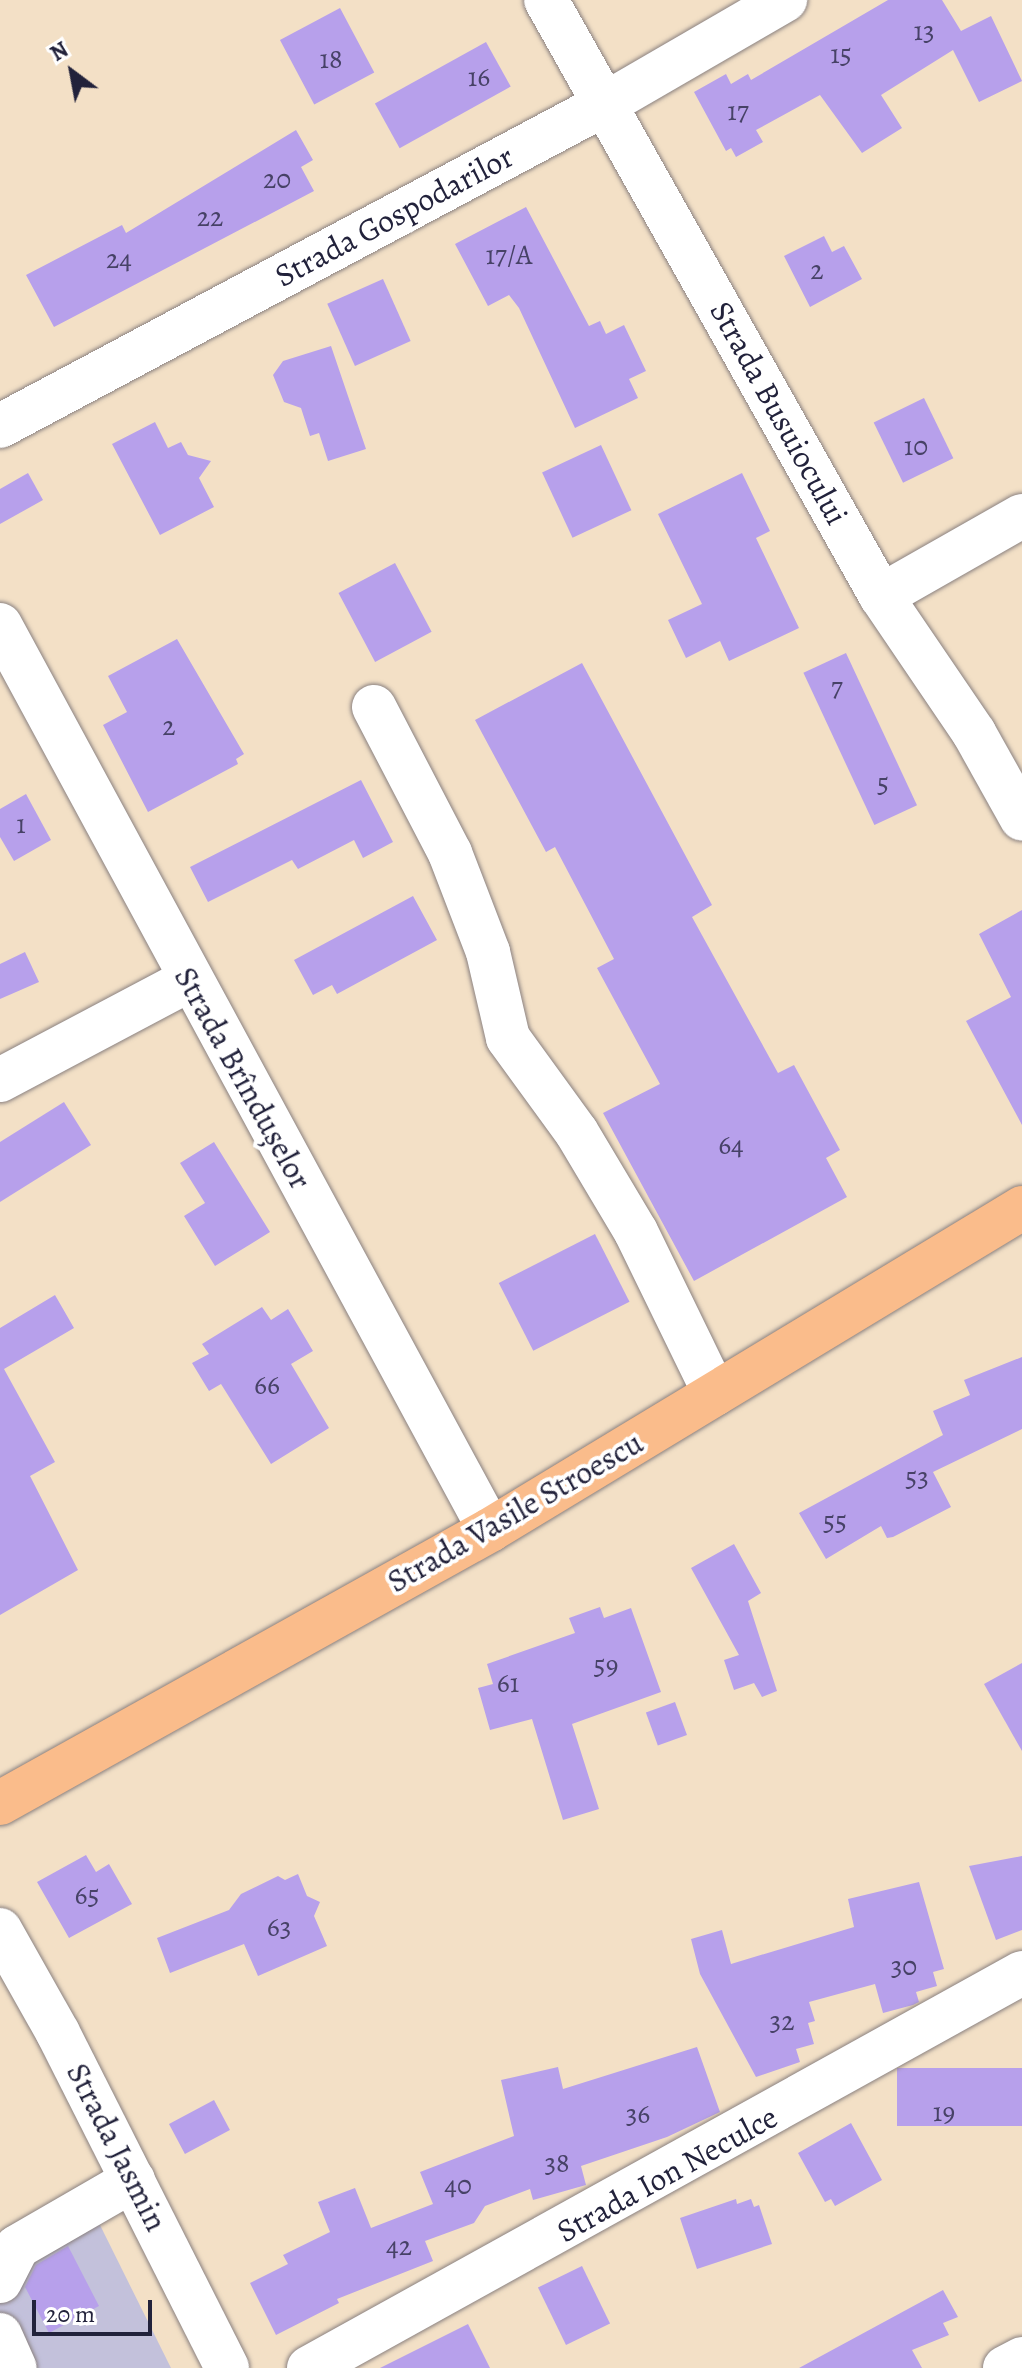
<!DOCTYPE html>
<meta charset="utf-8">
<style>
body{margin:0}
#map{position:relative;width:1022px;height:2368px;overflow:hidden;background:#f3e0c6;font-family:Alegreya,serif}
div>[style]{position:absolute}
.industrial>*{inset:0;background:#c3c1db}
.building>*{inset:0;background:#b7a0eb;transform-origin:0 0}
.roads{filter:drop-shadow(0 0 2px #8a8180) drop-shadow(0 0 2px #8a8180)}
.minor>*{height:44px;margin:-22px;padding:0 22px;transform-origin:22px;border-radius:22px;background:#fff}
.major>*{height:44px;margin:-22px;padding:0 22px;transform-origin:22px;border-radius:22px;background:#fabc8b}
span{translate:-50% -50%;white-space:nowrap;text-align:center;line-height:1.15;-webkit-text-stroke:8px #fff;paint-order:stroke}
.number-label{font-size:28px;color:#474267}
.number-label span{-webkit-text-stroke-width:0}
.street-label{font-size:32px;color:#22223b}
.north{position:absolute;left:32px;top:32px;width:80px;height:80px;-webkit-text-stroke:6px #fff;paint-order:stroke;rotate:328deg;font-size:22px;font-weight:700;line-height:32px;text-align:center;color:#22223b}
.north::after{content:'';display:block;margin:auto;width:28px;height:36px;background:#22223b;clip-path:polygon(50% 0,100% 100%,50% 72%,0 100%)}
.scale{position:absolute;left:32px;top:2300px;width:120px;height:36px;box-sizing:border-box;border:4px solid #22223b;border-top:0;padding-left:10px;font-size:24px;line-height:28px;white-space:nowrap;color:#22223b;-webkit-text-stroke:6px #fff;paint-order:stroke}
</style>
<div id="map">
<div class="industrial">
<div style="clip-path:polygon(99px 2223px,171px 2368px,0 2368px,0 2270px)"></div>
</div>
<div class="building">
<div style="clip-path:polygon(888px 0,942px 0,961px 31px,991px 16px,1022px 81px,979px 102px,953px 50px,881px 95px,902px 128px,862px 153px,820px 95px,756px 130px,763px 142px,736px 157px,731px 148px,726px 151px,694px 92px,726px 74px,731px 84px,748px 74px,751px 80px)"></div>
<div style="left:340px;top:8px;width:73px;height:68px;rotate:62deg"></div>
<div style="left:486px;top:42px;width:51px;height:127px;rotate:61deg"></div>
<div style="clip-path:polygon(296px 130px,313px 160px,301px 167px,314px 191px,54px 327px,26px 275px,122px 225px,126px 233px)"></div>
<div style="clip-path:polygon(526px 207px,589px 326px,600px 321px,606px 334px,624px 325px,646px 371px,629px 379px,638px 398px,575px 428px,519px 308px,509px 295px,488px 306px,455px 244px)"></div>
<div style="clip-path:polygon(824px 236px,832px 252px,844px 246px,862px 279px,810px 307px,784px 256px)"></div>
<div style="left:383px;top:279px;width:68px;height:61px;rotate:66deg"></div>
<div style="clip-path:polygon(331px 346px,366px 449px,328px 461px,319px 433px,310px 436px,301px 408px,284px 402px,273px 375px,283px 361px)"></div>
<div style="left:924px;top:398px;width:67px;height:56px;rotate:64deg"></div>
<div style="clip-path:polygon(155px 422px,168px 448px,181px 442px,188px 455px,211px 461px,199px 478px,214px 507px,160px 535px,112px 444px)"></div>
<div style="left:601px;top:445px;width:72px;height:65px;rotate:65deg"></div>
<div style="clip-path:polygon(28px 473px,43px 500px,0 524px,0 489px)"></div>
<div style="clip-path:polygon(742px 473px,770px 531px,756px 538px,799px 628px,729px 661px,720px 641px,686px 658px,668px 620px,702px 604px,658px 514px)"></div>
<div style="left:395px;top:563px;width:78px;height:64px;rotate:62deg"></div>
<div style="clip-path:polygon(177px 639px,244px 754px,236px 759px,238px 764px,148px 812px,103px 725px,127px 712px,108px 676px)"></div>
<div style="left:846px;top:653px;width:168px;height:47px;rotate:65deg"></div>
<div style="clip-path:polygon(582px 663px,712px 905px,692px 917px,778px 1073px,794px 1065px,840px 1150px,826px 1158px,847px 1197px,694px 1281px,603px 1113px,660px 1084px,597px 968px,614px 959px,555px 847px,546px 852px,475px 720px)"></div>
<div style="clip-path:polygon(361px 780px,393px 842px,363px 858px,354px 840px,298px 869px,292px 860px,208px 902px,190px 867px)"></div>
<div style="clip-path:polygon(26px 794px,51px 840px,14px 861px,0 837px,0 809px)"></div>
<div style="clip-path:polygon(413px 896px,437px 940px,337px 994px,332px 985px,313px 995px,294px 960px)"></div>
<div style="clip-path:polygon(1022px 910px,1022px 1125px,966px 1021px,1011px 997px,979px 934px)"></div>
<div style="clip-path:polygon(25px 952px,39px 982px,0 999px,0 964px)"></div>
<div style="clip-path:polygon(64px 1102px,91px 1145px,0 1202px,0 1142px)"></div>
<div style="clip-path:polygon(214px 1142px,270px 1232px,215px 1266px,184px 1216px,205px 1203px,180px 1163px)"></div>
<div style="left:595px;top:1234px;width:76px;height:108px;rotate:63deg"></div>
<div style="clip-path:polygon(55px 1295px,74px 1328px,4px 1369px,55px 1462px,30px 1476px,78px 1570px,0 1615px,0 1328px)"></div>
<div style="clip-path:polygon(262px 1307px,271px 1320px,288px 1309px,313px 1351px,291px 1364px,329px 1428px,271px 1464px,221px 1384px,209px 1391px,192px 1363px,209px 1354px,202px 1344px)"></div>
<div style="clip-path:polygon(1022px 1357px,1022px 1429px,933px 1472px,951px 1507px,893px 1537px,887px 1538px,881px 1526px,826px 1559px,799px 1513px,943px 1435px,933px 1411px,970px 1395px,964px 1380px)"></div>
<div style="clip-path:polygon(734px 1544px,761px 1593px,748px 1601px,777px 1691px,762px 1697px,754px 1683px,734px 1690px,724px 1660px,739px 1655px,691px 1568px)"></div>
<div style="clip-path:polygon(600px 1607px,604px 1618px,631px 1608px,661px 1692px,572px 1724px,599px 1809px,563px 1820px,532px 1719px,490px 1730px,478px 1688px,493px 1684px,487px 1664px,575px 1633px,569px 1618px)"></div>
<div style="clip-path:polygon(1022px 1663px,1022px 1751px,984px 1684px)"></div>
<div style="left:675px;top:1702px;width:35px;height:31px;rotate:70deg"></div>
<div style="clip-path:polygon(86px 1855px,96px 1872px,109px 1864px,132px 1904px,69px 1938px,37px 1882px)"></div>
<div style="clip-path:polygon(1022px 1856px,1022px 1930px,996px 1940px,969px 1866px)"></div>
<div style="clip-path:polygon(298px 1874px,307px 1896px,320px 1902px,314px 1916px,327px 1946px,258px 1976px,244px 1944px,170px 1973px,157px 1938px,229px 1910px,241px 1894px,278px 1876px,285px 1880px)"></div>
<div style="clip-path:polygon(919px 1882px,944px 1969px,933px 1972px,937px 1986px,916px 1992px,919px 2002px,913px 2005px,883px 2013px,875px 1984px,809px 2002px,815px 2021px,808px 2023px,814px 2044px,796px 2049px,800px 2062px,756px 2077px,700px 1974px,691px 1939px,722px 1930px,731px 1964px,854px 1927px,848px 1899px)"></div>
<div style="clip-path:polygon(697px 2047px,720px 2112px,667px 2137px,581px 2166px,586px 2185px,533px 2200px,530px 2189px,485px 2206px,474px 2223px,425px 2241px,433px 2261px,337px 2299px,339px 2303px,276px 2335px,250px 2283px,288px 2264px,283px 2255px,330px 2232px,318px 2202px,355px 2188px,371px 2228px,433px 2204px,420px 2172px,514px 2136px,501px 2080px,558px 2067px,563px 2089px)"></div>
<div style="left:1022px;top:2068px;width:58px;height:125px;rotate:90deg"></div>
<div style="left:214px;top:2100px;width:34px;height:51px;rotate:62deg"></div>
<div style="clip-path:polygon(851px 2123px,882px 2180px,835px 2206px,831px 2199px,825px 2202px,798px 2153px)"></div>
<div style="clip-path:polygon(736px 2199px,737px 2204px,751px 2199px,754px 2207px,759px 2205px,772px 2244px,697px 2269px,680px 2218px)"></div>
<div style="clip-path:polygon(68px 2246px,99px 2306px,49px 2333px,25px 2287px,36px 2265px)"></div>
<div style="left:582px;top:2266px;width:64px;height:49px;rotate:64deg"></div>
<div style="clip-path:polygon(943px 2290px,958px 2317px,943px 2323px,949px 2335px,912px 2350px,922px 2368px,799px 2368px)"></div>
<div style="clip-path:polygon(468px 2324px,490px 2368px,380px 2368px)"></div>
</div>
<div class="roads">
<div class="minor">
<div style="left:546px;top:0;width:684px;rotate:60.66deg"></div>
<div style="left:881px;top:596px;width:166px;rotate:55.8deg"></div>
<div style="left:974px;top:733px;width:98px;rotate:60.8deg"></div>
<div style="left:0;top:426px;width:688px;rotate:-28.02deg"></div>
<div style="left:607px;top:103px;width:206px;rotate:-30.1deg"></div>
<div style="left:881px;top:596px;width:162px;rotate:-29.6deg"></div>
<div style="left:0;top:625px;width:1029px;rotate:61.57deg"></div>
<div style="left:374px;top:707px;width:165px;rotate:62.5deg"></div>
<div style="left:450px;top:853px;width:106px;rotate:69deg"></div>
<div style="left:488px;top:952px;width:88px;rotate:76.9deg"></div>
<div style="left:508px;top:1038px;width:117px;rotate:54deg"></div>
<div style="left:577px;top:1133px;width:115px;rotate:59.2deg"></div>
<div style="left:636px;top:1232px;width:180px;rotate:64deg"></div>
<div style="left:0;top:1080px;width:214px;rotate:-27.9deg"></div>
<div style="left:0;top:1930px;width:118px;rotate:60.6deg"></div>
<div style="left:58px;top:2033px;width:375px;rotate:63.2deg"></div>
<div style="left:0;top:2281px;width:38px;rotate:-63deg"></div>
<div style="left:17px;top:2247px;width:134px;rotate:-30deg"></div>
<div style="left:0;top:2335px;width:36px;rotate:66deg"></div>
<div style="left:309px;top:2368px;width:815px;rotate:-28.99deg"></div>
<div style="left:1005px;top:2368px;width:19px;rotate:-28deg"></div>
</div>
<div class="major">
<div style="left:0;top:1803px;width:561px;rotate:-29.12deg"></div>
<div style="left:490px;top:1530px;width:622px;rotate:-31.18deg"></div>
</div>
</div>
<div class="number-label">
<span style="left:924px;top:31px">13</span>
<span style="left:841px;top:54px">15</span>
<span style="left:331px;top:59px">18</span>
<span style="left:479px;top:77px">16</span>
<span style="left:738px;top:111px">17</span>
<span style="left:277px;top:179px">20</span>
<span style="left:210px;top:217px">22</span>
<span style="left:509px;top:255px">17/A</span>
<span style="left:119px;top:259px">24</span>
<span style="left:817px;top:270px">2</span>
<span style="left:916px;top:446px">10</span>
<span style="left:837px;top:687px">7</span>
<span style="left:169px;top:726px">2</span>
<span style="left:883px;top:783px">5</span>
<span style="left:21px;top:824px">1</span>
<span style="left:731px;top:1145px">64</span>
<span style="left:267px;top:1385px">66</span>
<span style="left:917px;top:1477px">53</span>
<span style="left:835px;top:1521px">55</span>
<span style="left:606px;top:1665px">59</span>
<span style="left:508px;top:1683px">61</span>
<span style="left:87px;top:1895px">65</span>
<span style="left:279px;top:1927px">63</span>
<span style="left:904px;top:1966px">30</span>
<span style="left:782px;top:2021px">32</span>
<span style="left:944px;top:2112px">19</span>
<span style="left:638px;top:2114px">36</span>
<span style="left:557px;top:2163px">38</span>
<span style="left:458px;top:2185px">40</span>
<span style="left:399px;top:2246px">42</span>
</div>
<div class="street-label">
<span style="left:394px;top:216px;rotate:-28deg">Strada Gospodarilor</span>
<span style="left:779px;top:413px;rotate:61deg">Strada Busuiocului</span>
<span style="left:243px;top:1078px;rotate:61deg">Strada Brîndușelor</span>
<span style="left:515px;top:1512px;rotate:-30deg">Strada Vasile Stroescu</span>
<span style="left:117px;top:2147px;rotate:63deg">Strada Jasmin</span>
<span style="left:667px;top:2174px;rotate:-29deg">Strada Ion Neculce</span>
</div>
<div class="north">N</div>
<div class="scale">20 m</div>
</div>
